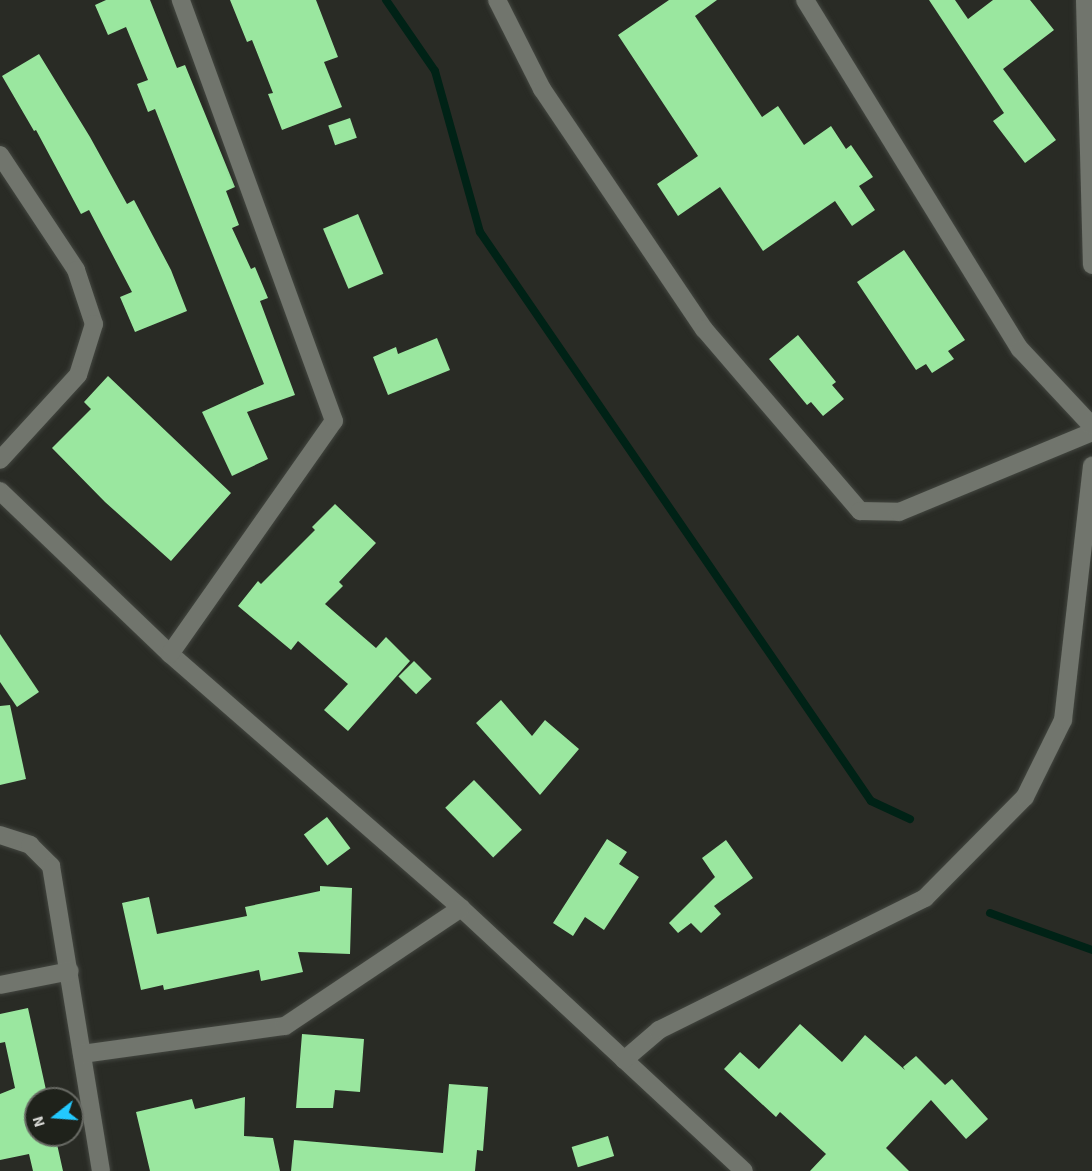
<!DOCTYPE html>
<style>
body{margin:0}
#map{position:relative;width:1092px;height:1171px;overflow:hidden;background:#292b25;font-family:"Source Sans 3",sans-serif}
div>[style]{position:absolute}
.stream>*{height:8px;margin:-4px;padding:0 4px;transform-origin:4px;border-radius:4px;background:#002216}
.building>*{inset:0;background:#9ae79f;transform-origin:0 0}
.roads{filter:drop-shadow(0 0 2px #434640) drop-shadow(0 0 2px #434640)}
.minor>*{height:18px;margin:-9px;padding:0 9px;transform-origin:9px;border-radius:9px;background:#71756d}
span{translate:-50% -50%;white-space:nowrap;text-align:center;line-height:1.15;-webkit-text-stroke:6px #1f221b;paint-order:stroke}
.north{position:absolute;left:24px;top:1087px;width:60px;height:60px;box-sizing:border-box;background:#1f221b;border:2px solid #676963;border-radius:50%;rotate:253deg;font-size:16px;font-weight:700;line-height:24px;text-align:center;color:#d3d4d0}
.north::after{content:'';display:block;margin:auto;width:21px;height:27px;background:#23c9fe;clip-path:polygon(50% 0,100% 100%,50% 72%,0 100%)}
</style>
<div id="map">
<div class="stream">
<div style="left:386px;top:0;width:86px;rotate:55.4deg"></div>
<div style="left:435px;top:71px;width:167px;rotate:74.4deg"></div>
<div style="left:480px;top:232px;width:690px;rotate:55.5deg"></div>
<div style="left:871px;top:801px;width:43px;rotate:24.8deg"></div>
<div style="left:990px;top:913px;width:109px;rotate:19.9deg"></div>
</div>
<div class="building">
<div style="clip-path:polygon(106px 0,150px 0,177px 68px,185px 65px,235px 187px,226px 191px,239px 225px,232px 228px,251px 269px,255px 267px,268px 298px,260px 301px,295px 395px,247px 412px,268px 459px,232px 476px,202px 412px,264px 384px,155px 109px,148px 112px,137px 84px,148px 80px,126px 27px,108px 35px,95px 5px)"></div>
<div style="clip-path:polygon(230px 0,316px 0,338px 57px,324px 62px,342px 107px,282px 130px,268px 94px,273px 93px,252px 40px,247px 42px)"></div>
<div style="clip-path:polygon(669px 0,717px 0,695px 16px,762px 117px,778px 106px,804px 145px,831px 126px,846px 149px,851px 145px,873px 177px,859px 186px,875px 210px,852px 226px,835px 201px,763px 251px,720px 187px,678px 216px,657px 184px,698px 156px,618px 35px)"></div>
<div style="clip-path:polygon(929px 0,955px 0,968px 19px,993px 0,1030px 0,1054px 30px,1003px 69px,1056px 140px,1025px 163px,993px 121px,1004px 113px)"></div>
<div style="clip-path:polygon(39px 54px,90px 137px,127px 204px,134px 200px,171px 270px,187px 311px,135px 332px,120px 297px,132px 292px,89px 210px,81px 214px,36px 130px,34px 131px,2px 76px)"></div>
<div style="left:350px;top:118px;width:21px;height:23px;rotate:71deg"></div>
<div style="left:358px;top:214px;width:65px;height:38px;rotate:67deg"></div>
<div style="clip-path:polygon(904px 250px,965px 340px,948px 351px,954px 359px,932px 373px,926px 364px,916px 370px,857px 282px)"></div>
<div style="clip-path:polygon(798px 335px,836px 382px,832px 385px,844px 399px,823px 416px,811px 402px,807px 405px,769px 359px)"></div>
<div style="clip-path:polygon(437px 338px,450px 370px,388px 395px,373px 357px,396px 347px,398px 354px)"></div>
<div style="clip-path:polygon(108px 376px,231px 493px,171px 561px,105px 502px,52px 448px,91px 409px,84px 402px)"></div>
<div style="clip-path:polygon(335px 504px,376px 543px,339px 582px,343px 586px,325px 604px,376px 648px,386px 637px,410px 661px,348px 731px,324px 710px,348px 684px,298px 641px,291px 650px,238px 606px,258px 581px,261px 584px,315px 530px,312px 527px)"></div>
<div style="clip-path:polygon(0 634px,39px 692px,17px 707px,0 682px)"></div>
<div style="left:414px;top:661px;width:25px;height:22px;rotate:45deg"></div>
<div style="clip-path:polygon(501px 700px,532px 736px,545px 720px,579px 749px,540px 795px,476px 723px)"></div>
<div style="clip-path:polygon(10px 705px,26px 779px,0 785px,0 706px)"></div>
<div style="left:474px;top:780px;width:69px;height:40px;rotate:46deg"></div>
<div style="left:327px;top:817px;width:39px;height:29px;rotate:53deg"></div>
<div style="clip-path:polygon(607px 839px,627px 852px,619px 864px,639px 877px,604px 930px,585px 917px,573px 936px,553px 923px)"></div>
<div style="clip-path:polygon(726px 840px,753px 878px,714px 906px,721px 914px,701px 933px,691px 923px,678px 933px,669px 923px,715px 877px,702px 858px)"></div>
<div style="clip-path:polygon(320px 886px,352px 888px,350px 954px,298px 952px,303px 972px,261px 981px,259px 970px,164px 990px,163px 985px,141px 990px,122px 903px,149px 897px,157px 934px,247px 916px,245px 907px,320px 891px)"></div>
<div style="clip-path:polygon(28px 1008px,48px 1099px,36px 1099px,36px 1135px,55px 1135px,63px 1171px,33px 1171px,29px 1154px,0 1160px,0 1094px,15px 1088px,5px 1042px,0 1043px,0 1014px)"></div>
<div style="clip-path:polygon(800px 1024px,842px 1062px,865px 1035px,905px 1070px,903px 1067px,916px 1056px,945px 1085px,952px 1079px,988px 1119px,966px 1139px,931px 1100px,886px 1148px,909px 1171px,810px 1171px,826px 1154px,780px 1112px,776px 1117px,724px 1069px,740px 1052px,759px 1069px)"></div>
<div style="clip-path:polygon(302px 1034px,364px 1039px,360px 1092px,335px 1090px,333px 1108px,296px 1108px)"></div>
<div style="clip-path:polygon(449px 1084px,488px 1087px,483px 1151px,477px 1150px,475px 1171px,291px 1171px,294px 1140px,443px 1153px)"></div>
<div style="clip-path:polygon(245px 1097px,244px 1136px,273px 1138px,280px 1171px,150px 1171px,136px 1112px,192px 1099px,195px 1109px)"></div>
<div style="left:608px;top:1136px;width:21px;height:38px;rotate:73deg"></div>
</div>
<div class="roads">
<div class="minor">
<div style="left:497px;top:0;width:100px;rotate:63.2deg"></div>
<div style="left:542px;top:89px;width:290px;rotate:56deg"></div>
<div style="left:704px;top:329px;width:240px;rotate:49.4deg"></div>
<div style="left:860px;top:511px;width:39px;rotate:1deg"></div>
<div style="left:899px;top:512px;width:209px;rotate:-22.5deg"></div>
<div style="left:805px;top:0;width:410px;rotate:58.4deg"></div>
<div style="left:1020px;top:349px;width:105px;rotate:46.9deg"></div>
<div style="left:1085px;top:0;width:265px;rotate:88.5deg"></div>
<div style="left:0;top:155px;width:138px;rotate:56.5deg"></div>
<div style="left:76px;top:270px;width:57px;rotate:71.6deg"></div>
<div style="left:94px;top:324px;width:53px;rotate:107.4deg"></div>
<div style="left:78px;top:375px;width:115px;rotate:132.5deg"></div>
<div style="left:0;top:491px;width:236px;rotate:43.8deg"></div>
<div style="left:170px;top:654px;width:386px;rotate:41.1deg"></div>
<div style="left:461px;top:908px;width:386px;rotate:42.9deg"></div>
<div style="left:170px;top:654px;width:285px;rotate:-54.9deg"></div>
<div style="left:334px;top:421px;width:448px;rotate:-110deg"></div>
<div style="left:0;top:835px;width:32px;rotate:18deg"></div>
<div style="left:30px;top:845px;width:30px;rotate:45deg"></div>
<div style="left:51px;top:866px;width:309px;rotate:80.7deg"></div>
<div style="left:0;top:985px;width:71px;rotate:-11.3deg"></div>
<div style="left:82px;top:1054px;width:205px;rotate:-7.9deg"></div>
<div style="left:285px;top:1026px;width:212px;rotate:-33.8deg"></div>
<div style="left:624px;top:1060px;width:46px;rotate:-40.6deg"></div>
<div style="left:659px;top:1030px;width:297px;rotate:-26.4deg"></div>
<div style="left:925px;top:898px;width:142px;rotate:-45.3deg"></div>
<div style="left:1025px;top:797px;width:86px;rotate:-63.7deg"></div>
<div style="left:1063px;top:720px;width:256px;rotate:-83.5deg"></div>
</div>
</div>
<div class="north">N</div>
</div>
